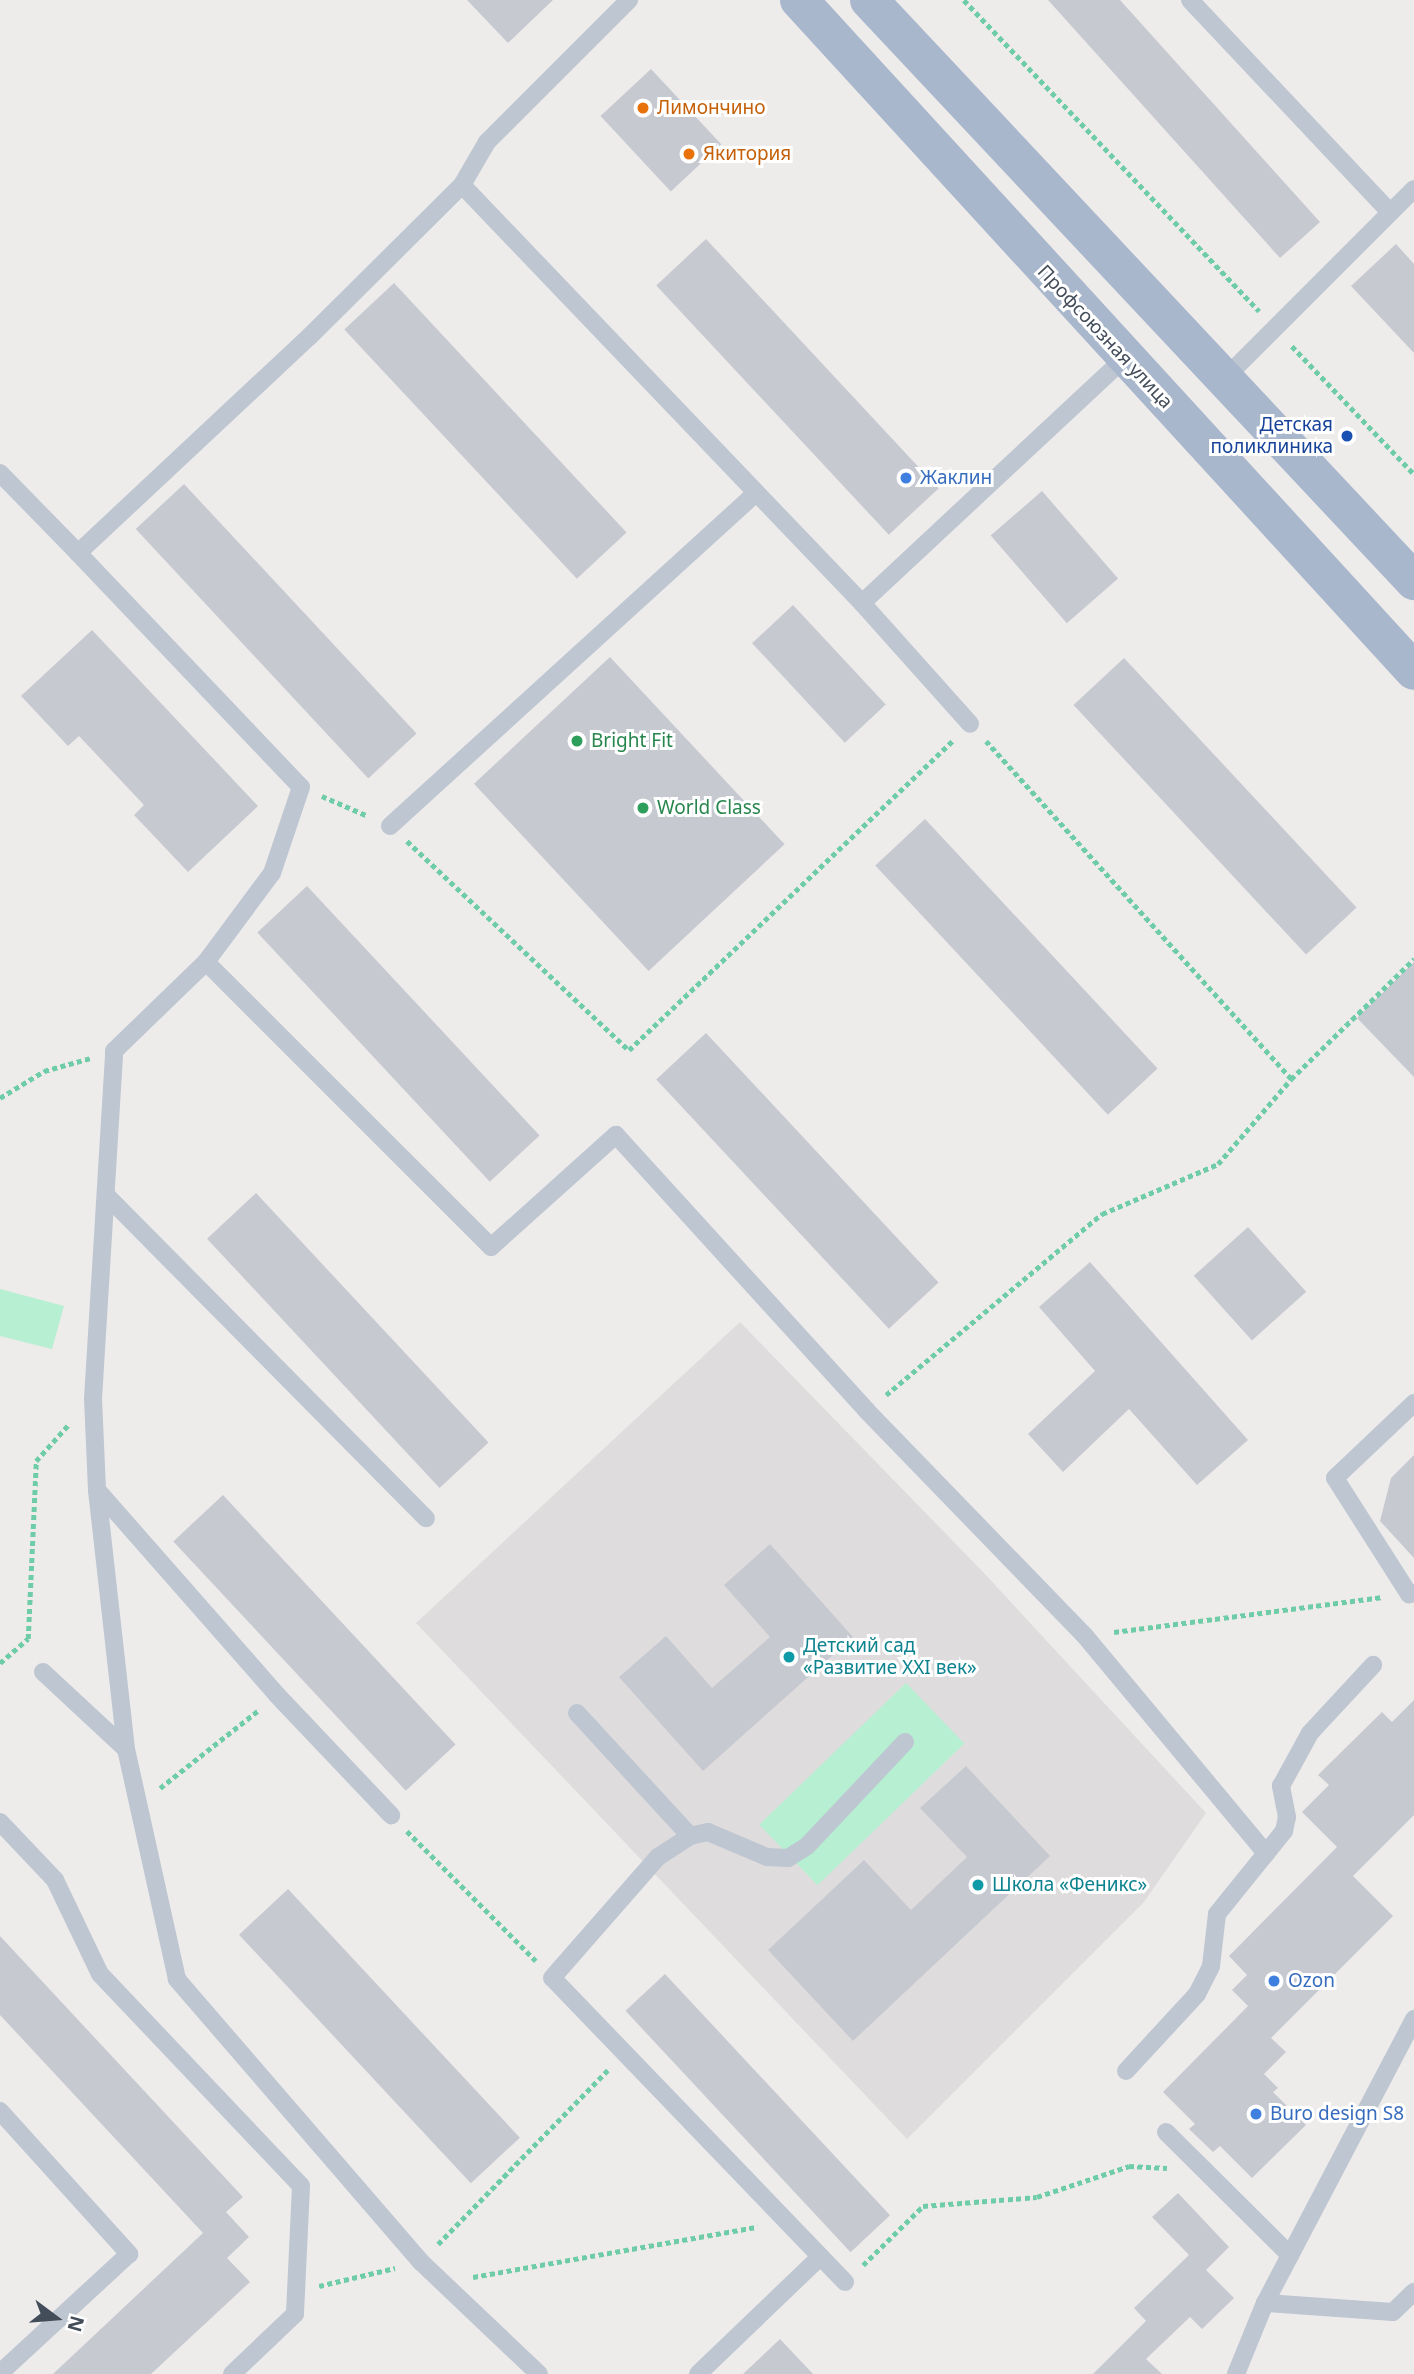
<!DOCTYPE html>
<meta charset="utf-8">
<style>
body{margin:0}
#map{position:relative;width:1414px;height:2374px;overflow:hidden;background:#eeebeb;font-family:"Noto Sans",sans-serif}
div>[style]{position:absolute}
.education>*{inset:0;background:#dfdcdd}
.green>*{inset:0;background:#b6efd2;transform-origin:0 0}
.building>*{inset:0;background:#c7c9d1;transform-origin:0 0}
.path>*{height:4.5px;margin-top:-2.25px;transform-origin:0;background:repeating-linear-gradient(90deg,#6ecda8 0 5px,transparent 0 8.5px)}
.service>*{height:18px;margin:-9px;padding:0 9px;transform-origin:9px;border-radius:9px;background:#bec6d1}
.primary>*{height:38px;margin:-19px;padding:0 19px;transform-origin:19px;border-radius:19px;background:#a9b7cc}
.dots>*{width:19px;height:19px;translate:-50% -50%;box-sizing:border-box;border:4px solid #fff;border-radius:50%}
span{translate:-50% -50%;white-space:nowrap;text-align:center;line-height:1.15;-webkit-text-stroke:6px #fff;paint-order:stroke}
.food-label{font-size:19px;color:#c56008}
.left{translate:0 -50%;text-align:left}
.street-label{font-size:19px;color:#434c59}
.transit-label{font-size:19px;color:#164399}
.right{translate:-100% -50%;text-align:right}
.shop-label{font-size:19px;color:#366cbe}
.leisure-label{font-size:19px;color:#27864d}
.culture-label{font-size:19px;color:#0d838f}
.north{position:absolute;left:21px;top:2283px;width:70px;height:70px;-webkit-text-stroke:5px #fff;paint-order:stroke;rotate:106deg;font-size:19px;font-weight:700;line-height:28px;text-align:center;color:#434c59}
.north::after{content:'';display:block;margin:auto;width:24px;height:32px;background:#434c59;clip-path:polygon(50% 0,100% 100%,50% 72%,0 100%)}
</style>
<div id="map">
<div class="education">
<div style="clip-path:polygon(740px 1322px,983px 1572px,1206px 1813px,1144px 1902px,907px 2139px,416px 1623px)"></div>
</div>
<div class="green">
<div style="clip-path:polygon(0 1289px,64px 1306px,52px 1349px,0 1336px)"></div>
<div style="left:906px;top:1683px;width:84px;height:204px;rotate:46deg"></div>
</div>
<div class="building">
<div style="clip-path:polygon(467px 0,553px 0,508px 43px)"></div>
<div style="clip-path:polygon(1048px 0,1120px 0,1320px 222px,1280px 258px)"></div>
<div style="left:651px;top:69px;width:103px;height:69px;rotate:47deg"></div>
<div style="left:706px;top:239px;width:341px;height:68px;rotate:47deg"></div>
<div style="clip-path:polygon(1396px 244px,1414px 264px,1414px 353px,1351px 286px)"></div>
<div style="left:394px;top:283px;width:341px;height:68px;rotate:47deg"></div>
<div style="left:184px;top:484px;width:341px;height:66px;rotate:47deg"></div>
<div style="left:1042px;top:491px;width:116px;height:68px;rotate:49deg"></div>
<div style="left:793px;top:605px;width:136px;height:56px;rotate:47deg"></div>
<div style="clip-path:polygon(92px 630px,258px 806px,188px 872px,134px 815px,144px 805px,79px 736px,68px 746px,21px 696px)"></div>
<div style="left:610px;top:657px;width:256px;height:186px;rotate:47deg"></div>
<div style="left:1124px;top:658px;width:341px;height:69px;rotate:47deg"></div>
<div style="left:925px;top:819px;width:341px;height:68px;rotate:47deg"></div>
<div style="left:307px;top:886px;width:341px;height:68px;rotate:47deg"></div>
<div style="clip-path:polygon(1414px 962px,1414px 1077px,1357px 1018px)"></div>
<div style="left:706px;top:1033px;width:341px;height:68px;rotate:47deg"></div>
<div style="left:256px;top:1193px;width:341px;height:67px;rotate:47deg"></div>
<div style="left:1248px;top:1227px;width:87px;height:73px;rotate:48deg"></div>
<div style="clip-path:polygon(1090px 1262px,1248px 1440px,1197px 1485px,1129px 1409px,1063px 1472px,1028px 1434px,1095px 1371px,1039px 1307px)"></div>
<div style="clip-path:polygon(1414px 1455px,1414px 1558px,1380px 1521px,1391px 1478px)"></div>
<div style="left:223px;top:1495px;width:341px;height:68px;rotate:47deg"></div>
<div style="clip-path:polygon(770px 1544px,853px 1637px,703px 1771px,619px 1677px,666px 1636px,712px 1688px,770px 1637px,724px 1585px)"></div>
<div style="clip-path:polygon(1414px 1700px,1414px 1815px,1353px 1876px,1393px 1916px,1271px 2038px,1286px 2052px,1264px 2074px,1278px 2088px,1273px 2092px,1306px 2125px,1252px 2178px,1220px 2146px,1213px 2152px,1189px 2129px,1195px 2124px,1163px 2092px,1248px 2006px,1232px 1990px,1247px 1975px,1229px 1956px,1337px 1847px,1302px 1812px,1329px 1785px,1318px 1775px,1382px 1712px,1392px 1722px)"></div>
<div style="clip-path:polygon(966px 1766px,1050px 1856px,853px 2041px,768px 1950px,864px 1860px,911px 1910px,967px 1857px,920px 1808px)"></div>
<div style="left:288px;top:1889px;width:340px;height:67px;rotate:47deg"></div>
<div style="clip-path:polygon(0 1936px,243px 2197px,226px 2212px,249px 2237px,227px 2258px,250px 2282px,151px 2374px,53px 2374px,203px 2233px,0 2015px)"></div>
<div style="left:665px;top:1974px;width:330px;height:54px;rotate:47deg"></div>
<div style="clip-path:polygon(1178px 2193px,1229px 2247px,1206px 2270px,1234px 2298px,1202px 2329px,1190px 2317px,1146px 2359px,1162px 2374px,1093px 2374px,1146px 2321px,1134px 2308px,1189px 2255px,1152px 2217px)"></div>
<div style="clip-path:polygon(780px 2339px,813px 2374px,743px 2374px)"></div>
</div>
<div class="path">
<div style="left:964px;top:0;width:429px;rotate:46.5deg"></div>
<div style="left:1292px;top:346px;width:177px;rotate:46.4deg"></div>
<div style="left:322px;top:796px;width:50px;rotate:23.5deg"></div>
<div style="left:407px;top:841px;width:305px;rotate:43.3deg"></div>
<div style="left:629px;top:1050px;width:448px;rotate:-43.7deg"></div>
<div style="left:1291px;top:1079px;width:172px;rotate:-44.3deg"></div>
<div style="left:0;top:1098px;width:52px;rotate:-31.5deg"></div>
<div style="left:44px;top:1071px;width:49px;rotate:-15.5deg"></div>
<div style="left:886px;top:1395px;width:282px;rotate:-40deg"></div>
<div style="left:1102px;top:1214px;width:126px;rotate:-23.3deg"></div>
<div style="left:1218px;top:1164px;width:112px;rotate:-49.3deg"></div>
<div style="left:1291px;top:1079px;width:455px;rotate:-132.1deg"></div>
<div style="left:1114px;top:1632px;width:271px;rotate:-7.4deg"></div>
<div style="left:0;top:1663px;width:37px;rotate:-41deg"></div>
<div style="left:28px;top:1639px;width:178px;rotate:-87.4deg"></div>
<div style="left:36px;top:1461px;width:50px;rotate:-48.3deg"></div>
<div style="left:160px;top:1788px;width:127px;rotate:-38.3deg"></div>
<div style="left:407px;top:1831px;width:183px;rotate:45.2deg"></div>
<div style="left:438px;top:2244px;width:243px;rotate:-45.7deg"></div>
<div style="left:863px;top:2265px;width:84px;rotate:-44.5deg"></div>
<div style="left:923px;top:2206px;width:114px;rotate:-4.5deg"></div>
<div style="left:1037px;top:2197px;width:97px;rotate:-18.6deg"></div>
<div style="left:1129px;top:2166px;width:38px;rotate:3deg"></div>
<div style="left:473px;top:2277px;width:289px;rotate:-10deg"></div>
<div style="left:319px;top:2286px;width:78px;rotate:-13.3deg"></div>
</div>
<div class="service">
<div style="left:1190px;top:0;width:291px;rotate:46.7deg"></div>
<div style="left:462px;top:185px;width:579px;rotate:46.26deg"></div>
<div style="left:862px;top:603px;width:358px;rotate:-43deg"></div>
<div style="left:1226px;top:377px;width:266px;rotate:-45deg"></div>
<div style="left:0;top:473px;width:112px;rotate:45.7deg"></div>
<div style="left:78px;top:553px;width:318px;rotate:-43.1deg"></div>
<div style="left:310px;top:336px;width:214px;rotate:-44.8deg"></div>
<div style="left:462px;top:185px;width:50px;rotate:-59.8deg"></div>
<div style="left:487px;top:142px;width:201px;rotate:-45deg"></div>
<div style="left:78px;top:553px;width:323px;rotate:46.4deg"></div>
<div style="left:301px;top:787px;width:91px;rotate:108.6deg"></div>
<div style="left:272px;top:873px;width:111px;rotate:126.6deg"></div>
<div style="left:862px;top:603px;width:162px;rotate:48.2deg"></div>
<div style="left:390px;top:826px;width:493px;rotate:-42.3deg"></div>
<div style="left:108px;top:1197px;width:452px;rotate:45.3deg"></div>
<div style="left:1414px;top:1403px;width:109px;rotate:136.5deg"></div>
<div style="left:1335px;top:1478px;width:138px;rotate:57.5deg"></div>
<div style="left:1409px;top:1594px;width:5px;rotate:-11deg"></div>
<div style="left:97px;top:1490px;width:273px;rotate:48.7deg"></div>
<div style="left:277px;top:1695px;width:166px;rotate:46.5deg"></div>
<div style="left:43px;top:1672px;width:113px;rotate:42.9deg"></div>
<div style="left:577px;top:1713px;width:167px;rotate:47.4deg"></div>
<div style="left:0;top:1822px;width:80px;rotate:46.5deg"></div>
<div style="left:55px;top:1880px;width:104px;rotate:64.4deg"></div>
<div style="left:100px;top:1974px;width:292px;rotate:46.5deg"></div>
<div style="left:301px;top:2186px;width:128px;rotate:92.7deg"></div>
<div style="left:295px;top:2314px;width:87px;rotate:136.4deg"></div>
<div style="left:1126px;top:2071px;width:105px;rotate:-47.3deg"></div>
<div style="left:1197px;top:1994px;width:31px;rotate:-63deg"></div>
<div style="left:1211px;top:1966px;width:52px;rotate:-83.4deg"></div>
<div style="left:1217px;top:1914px;width:107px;rotate:-51.1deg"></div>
<div style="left:1284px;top:1831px;width:14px;rotate:-78deg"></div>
<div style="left:1287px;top:1817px;width:32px;rotate:-101deg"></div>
<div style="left:1281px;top:1786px;width:60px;rotate:-61.3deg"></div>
<div style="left:1310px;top:1733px;width:93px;rotate:-47.2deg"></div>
<div style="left:0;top:2111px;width:193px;rotate:47.9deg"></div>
<div style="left:129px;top:2254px;width:176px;rotate:137.3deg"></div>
<div style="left:1166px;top:2132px;width:175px;rotate:44.8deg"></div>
<div style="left:845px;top:2282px;width:422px;rotate:-133.9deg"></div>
<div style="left:552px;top:1978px;width:161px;rotate:-48.8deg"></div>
<div style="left:658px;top:1857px;width:38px;rotate:-33deg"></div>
<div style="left:690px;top:1836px;width:18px;rotate:-13deg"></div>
<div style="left:708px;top:1832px;width:64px;rotate:23deg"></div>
<div style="left:767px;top:1857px;width:21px;rotate:3deg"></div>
<div style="left:788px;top:1858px;width:22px;rotate:-32deg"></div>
<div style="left:807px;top:1846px;width:143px;rotate:-46.7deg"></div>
<div style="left:1265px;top:2303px;width:128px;rotate:4deg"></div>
<div style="left:1393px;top:2312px;width:29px;rotate:-44deg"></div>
<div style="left:539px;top:2374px;width:163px;rotate:-136.5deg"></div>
<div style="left:421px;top:2262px;width:374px;rotate:-130.8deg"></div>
<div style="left:177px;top:1979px;width:236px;rotate:-102.5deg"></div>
<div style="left:126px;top:1749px;width:261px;rotate:-96.4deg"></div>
<div style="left:97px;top:1490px;width:91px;rotate:-92.5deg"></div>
<div style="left:93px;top:1399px;width:349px;rotate:-86.5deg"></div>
<div style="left:114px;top:1051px;width:128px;rotate:-44.1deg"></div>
<div style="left:206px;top:962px;width:403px;rotate:45deg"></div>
<div style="left:491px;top:1247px;width:168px;rotate:-41.9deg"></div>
<div style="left:616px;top:1135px;width:373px;rotate:47.7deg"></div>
<div style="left:867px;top:1411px;width:313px;rotate:45.9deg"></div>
<div style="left:1085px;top:1636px;width:283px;rotate:50.2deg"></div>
<div style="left:698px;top:2374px;width:169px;rotate:-43.8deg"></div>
<div style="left:1236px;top:2374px;width:77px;rotate:-67.8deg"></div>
<div style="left:1265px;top:2303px;width:321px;rotate:-62.3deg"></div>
</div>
<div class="primary">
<div style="left:799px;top:0;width:910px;rotate:47.49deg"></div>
<div style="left:869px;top:0;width:797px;rotate:46.83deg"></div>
</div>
<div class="dots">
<div style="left:643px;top:108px;background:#e8710a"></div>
<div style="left:689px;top:154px;background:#e8710a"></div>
<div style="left:1347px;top:436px;background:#1a4fb4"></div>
<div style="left:906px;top:478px;background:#3f7fe0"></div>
<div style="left:577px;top:741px;background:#2e9e5b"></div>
<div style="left:643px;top:808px;background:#2e9e5b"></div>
<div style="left:789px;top:1657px;background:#0f9aa8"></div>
<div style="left:978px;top:1885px;background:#0f9aa8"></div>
<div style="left:1274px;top:1981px;background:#3f7fe0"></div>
<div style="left:1256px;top:2114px;background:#3f7fe0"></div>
</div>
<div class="food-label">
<span class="left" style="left:657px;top:108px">Лимончино</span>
<span class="left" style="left:703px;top:154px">Якитория</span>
</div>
<div class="street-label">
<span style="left:1105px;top:337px;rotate:47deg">Профсоюзная улица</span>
</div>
<div class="transit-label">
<span class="right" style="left:1333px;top:436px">Детская<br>поликлиника</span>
</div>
<div class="shop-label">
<span class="left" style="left:920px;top:478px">Жаклин</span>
<span class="left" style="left:1288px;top:1981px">Ozon</span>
<span class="left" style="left:1270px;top:2114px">Buro design S8</span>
</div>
<div class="leisure-label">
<span class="left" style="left:591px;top:741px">Bright Fit</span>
<span class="left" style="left:657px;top:808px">World Class</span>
</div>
<div class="culture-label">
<span class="left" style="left:803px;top:1657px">Детский сад<br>«Развитие XXI век»</span>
<span class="left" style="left:992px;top:1885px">Школа «Феникс»</span>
</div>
<div class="north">N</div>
</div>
